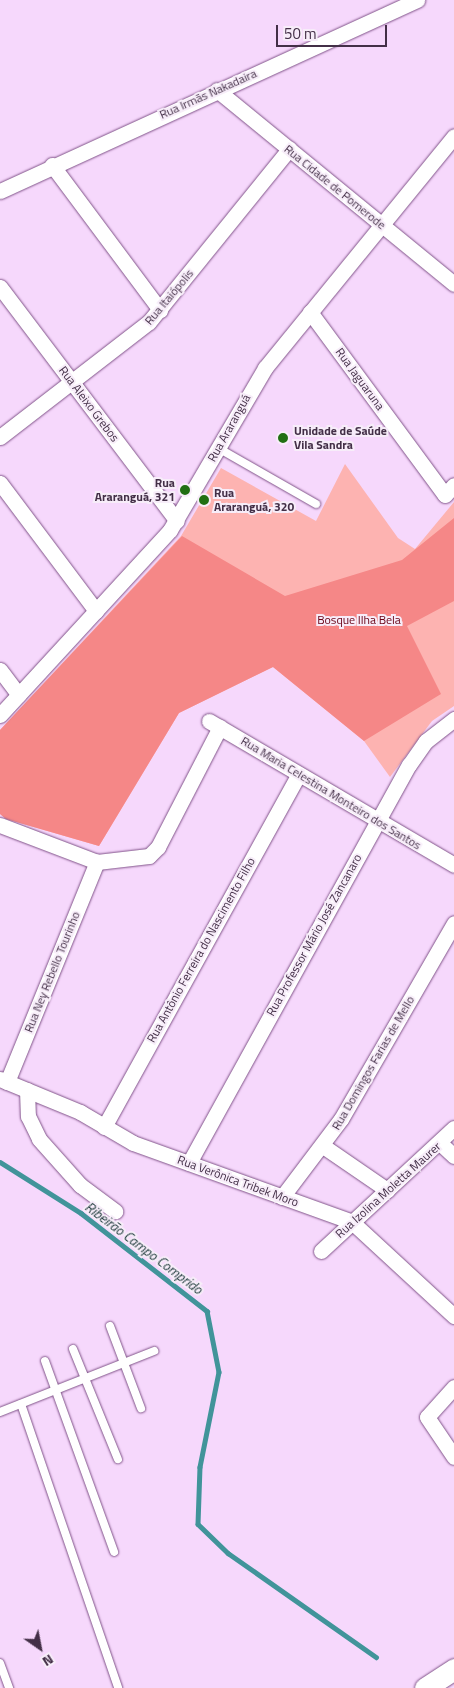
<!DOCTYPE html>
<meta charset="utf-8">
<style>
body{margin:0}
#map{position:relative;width:454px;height:1688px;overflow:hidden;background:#f6d8fc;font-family:"Titillium Web",sans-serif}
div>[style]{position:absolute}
.green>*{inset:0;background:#fdb3b1}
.forest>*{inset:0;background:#f58787}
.stream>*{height:4.5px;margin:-2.25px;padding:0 2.25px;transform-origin:2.25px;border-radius:2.25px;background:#41949a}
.roads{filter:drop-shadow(0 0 1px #805389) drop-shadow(0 0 1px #805389)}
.service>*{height:8px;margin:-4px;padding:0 4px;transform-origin:4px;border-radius:4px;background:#fff}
.minor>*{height:15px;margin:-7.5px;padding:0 7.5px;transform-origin:7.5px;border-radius:7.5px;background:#fff}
.secondary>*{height:21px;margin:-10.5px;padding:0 10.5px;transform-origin:10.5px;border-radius:10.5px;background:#fff}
.dots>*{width:14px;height:14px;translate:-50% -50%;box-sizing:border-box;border:2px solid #f7edf9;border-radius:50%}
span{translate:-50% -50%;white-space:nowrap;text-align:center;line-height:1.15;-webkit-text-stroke:4px #f7edf9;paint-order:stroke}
.street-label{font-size:12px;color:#432f47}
.poi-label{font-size:12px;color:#432f47;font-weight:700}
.left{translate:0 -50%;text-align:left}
.right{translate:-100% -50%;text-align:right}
.park-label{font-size:12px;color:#680014}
.water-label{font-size:14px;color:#254041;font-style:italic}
.north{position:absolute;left:15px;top:1623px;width:50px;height:50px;-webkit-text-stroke:4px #f7edf9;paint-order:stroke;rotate:147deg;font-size:14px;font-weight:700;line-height:20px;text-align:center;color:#432f47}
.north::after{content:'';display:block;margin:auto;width:18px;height:22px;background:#432f47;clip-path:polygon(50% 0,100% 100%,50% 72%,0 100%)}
.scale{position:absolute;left:276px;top:25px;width:111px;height:22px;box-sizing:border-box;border:2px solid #432f47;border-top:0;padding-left:6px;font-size:15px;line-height:18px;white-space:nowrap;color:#432f47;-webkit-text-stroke:4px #f7edf9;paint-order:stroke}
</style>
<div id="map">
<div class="green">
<div style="clip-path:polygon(345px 464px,398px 538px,415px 549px,454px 502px,454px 706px,432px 721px,390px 777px,364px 741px,273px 667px,179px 713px,99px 846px,6px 819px,0 814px,0 730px,181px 536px,221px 468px,316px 521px)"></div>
</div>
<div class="forest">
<div style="clip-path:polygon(454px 518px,454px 601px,407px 626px,441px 694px,364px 741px,273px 667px,179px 713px,99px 846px,6px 819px,0 814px,0 730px,182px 536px,285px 596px,402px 560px)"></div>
</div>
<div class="stream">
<div style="left:0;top:1162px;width:96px;rotate:32.2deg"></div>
<div style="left:81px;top:1213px;width:160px;rotate:37.9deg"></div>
<div style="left:207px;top:1311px;width:62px;rotate:78.9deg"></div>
<div style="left:219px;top:1372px;width:97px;rotate:101.3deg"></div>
<div style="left:200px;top:1467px;width:57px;rotate:92deg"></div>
<div style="left:198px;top:1524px;width:42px;rotate:44deg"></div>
<div style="left:228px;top:1553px;width:181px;rotate:35.1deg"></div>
</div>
<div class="roads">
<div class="service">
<div style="left:218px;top:448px;width:113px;rotate:29.7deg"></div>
<div style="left:110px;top:1326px;width:88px;rotate:69.3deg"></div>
<div style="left:73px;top:1349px;width:119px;rotate:67.8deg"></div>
<div style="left:45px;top:1361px;width:203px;rotate:70.1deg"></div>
<div style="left:21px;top:1404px;width:300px;rotate:71.1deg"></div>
<div style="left:0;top:1412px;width:166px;rotate:-21.6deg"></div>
<div style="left:0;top:1663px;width:27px;rotate:70deg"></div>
</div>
<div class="minor">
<div style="left:217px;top:90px;width:306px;rotate:39.3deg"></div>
<div style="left:52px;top:165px;width:181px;rotate:53.3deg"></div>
<div style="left:0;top:191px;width:459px;rotate:-24.6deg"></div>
<div style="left:0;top:287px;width:293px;rotate:52.9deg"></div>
<div style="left:310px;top:312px;width:227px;rotate:53.6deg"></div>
<div style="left:445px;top:495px;width:13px;rotate:-48deg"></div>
<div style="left:0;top:437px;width:188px;rotate:-37.7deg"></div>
<div style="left:149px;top:322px;width:223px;rotate:-51deg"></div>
<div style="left:0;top:483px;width:160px;rotate:53.1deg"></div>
<div style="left:0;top:670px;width:31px;rotate:53deg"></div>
<div style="left:0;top:715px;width:251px;rotate:-47.4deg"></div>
<div style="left:170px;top:530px;width:188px;rotate:-59.6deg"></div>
<div style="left:265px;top:368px;width:299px;rotate:-50.8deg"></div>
<div style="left:209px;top:721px;width:284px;rotate:30.4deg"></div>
<div style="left:0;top:825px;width:104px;rotate:20.9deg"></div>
<div style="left:97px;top:862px;width:52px;rotate:-6.6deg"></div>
<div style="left:149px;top:856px;width:13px;rotate:-45deg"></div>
<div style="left:158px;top:847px;width:135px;rotate:-62.7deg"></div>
<div style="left:0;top:1079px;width:87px;rotate:22.4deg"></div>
<div style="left:80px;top:1112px;width:61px;rotate:30.3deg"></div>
<div style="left:133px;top:1143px;width:233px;rotate:19.8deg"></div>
<div style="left:352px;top:1222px;width:139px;rotate:42.7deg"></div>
<div style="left:7px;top:1082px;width:238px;rotate:-67.8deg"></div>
<div style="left:27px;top:1090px;width:26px;rotate:88deg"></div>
<div style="left:28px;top:1116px;width:25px;rotate:64deg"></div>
<div style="left:39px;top:1139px;width:62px;rotate:48.3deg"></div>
<div style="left:80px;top:1185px;width:44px;rotate:36.6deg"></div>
<div style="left:104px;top:1127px;width:403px;rotate:-61.1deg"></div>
<div style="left:440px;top:1143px;width:19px;rotate:43deg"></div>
<div style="left:323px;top:1146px;width:78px;rotate:34.5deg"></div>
<div style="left:189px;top:1163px;width:455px;rotate:-61.1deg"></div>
<div style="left:409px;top:765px;width:29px;rotate:-55deg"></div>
<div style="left:426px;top:741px;width:36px;rotate:-38deg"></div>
<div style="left:282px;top:1197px;width:98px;rotate:-52.9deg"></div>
<div style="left:341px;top:1119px;width:226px;rotate:-60deg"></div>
<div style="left:321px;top:1251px;width:181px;rotate:-42.8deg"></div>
<div style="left:454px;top:1387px;width:40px;rotate:132deg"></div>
<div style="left:427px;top:1417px;width:48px;rotate:56deg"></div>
</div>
<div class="secondary">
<div style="left:425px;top:1688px;width:35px;rotate:-33deg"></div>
</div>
</div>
<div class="dots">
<div style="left:283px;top:438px;background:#216f13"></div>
<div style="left:185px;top:490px;background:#216f13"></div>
<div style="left:204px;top:500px;background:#216f13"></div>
</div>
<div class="street-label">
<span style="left:208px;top:94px;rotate:-24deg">Rua Irmãs Nakadaira</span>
<span style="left:335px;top:187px;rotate:39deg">Rua Cidade de Pomerode</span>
<span style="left:169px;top:297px;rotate:-50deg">Rua Itaiópolis</span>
<span style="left:360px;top:379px;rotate:54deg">Rua Jaguaruna</span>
<span style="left:89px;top:404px;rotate:53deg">Rua Aleixo Grebos</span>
<span style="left:229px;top:428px;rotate:-61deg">Rua Araranguá</span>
<span style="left:331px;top:793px;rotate:31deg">Rua Maria Celestina Monteiro dos Santos</span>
<span style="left:314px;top:935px;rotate:-61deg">Rua Professor Mário José Zancanaro</span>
<span style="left:201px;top:950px;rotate:-61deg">Rua Antônio Ferreira do Nascimento Filho</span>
<span style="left:52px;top:972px;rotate:-68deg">Rua Ney Rebello Tourinho</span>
<span style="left:373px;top:1063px;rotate:-60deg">Rua Domingos Farias de Mello</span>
<span style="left:238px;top:1181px;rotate:20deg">Rua Verônica Tribek Moro</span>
<span style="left:388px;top:1190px;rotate:-42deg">Rua Izolina Moletta Maurer</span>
</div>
<div class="poi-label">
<span class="left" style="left:294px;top:438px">Unidade de Saúde<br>Vila Sandra</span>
<span class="right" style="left:175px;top:490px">Rua<br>Araranguá, 321</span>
<span class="left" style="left:214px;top:500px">Rua<br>Araranguá, 320</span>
</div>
<div class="park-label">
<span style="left:359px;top:620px">Bosque Ilha Bela</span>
</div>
<div class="water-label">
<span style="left:144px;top:1248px;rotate:37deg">Ribeirão Campo Comprido</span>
</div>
<div class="north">N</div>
<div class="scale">50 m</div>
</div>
